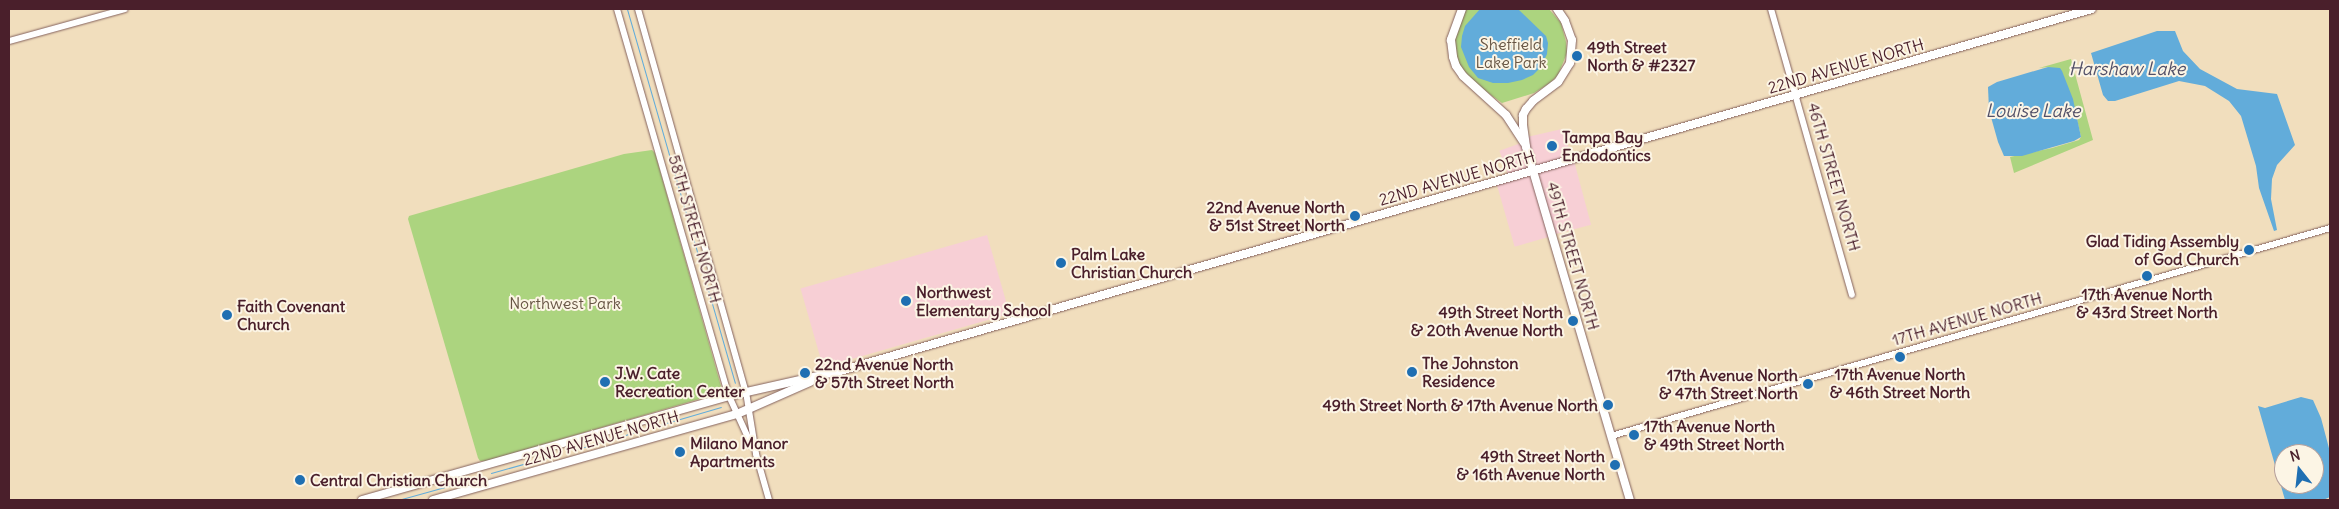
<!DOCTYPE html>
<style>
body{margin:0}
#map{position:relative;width:2339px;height:509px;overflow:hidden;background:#f1debd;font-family:Delius,sans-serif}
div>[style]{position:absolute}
.built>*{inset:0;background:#f7cfd5;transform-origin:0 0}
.green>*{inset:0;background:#acd47f}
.water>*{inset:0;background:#62acda}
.stream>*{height:1px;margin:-0.5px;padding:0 0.5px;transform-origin:0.5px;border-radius:0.5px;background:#62acda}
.roads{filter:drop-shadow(0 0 1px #84625e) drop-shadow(0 0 1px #84625e)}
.minor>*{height:6px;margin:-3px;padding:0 3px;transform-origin:3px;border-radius:3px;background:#fff}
.major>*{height:8px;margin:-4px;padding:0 4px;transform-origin:4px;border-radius:4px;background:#fff}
.dots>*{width:14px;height:14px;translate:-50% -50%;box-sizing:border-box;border:2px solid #fcf5e5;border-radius:50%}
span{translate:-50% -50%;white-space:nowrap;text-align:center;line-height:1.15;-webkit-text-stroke:4px #fcf5e5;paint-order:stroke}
.park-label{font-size:16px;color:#675544}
.poi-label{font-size:16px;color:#4a1f2b;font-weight:700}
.left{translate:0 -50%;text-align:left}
.right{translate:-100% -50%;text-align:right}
.street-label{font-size:16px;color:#4a1f2b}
.water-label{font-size:18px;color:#525068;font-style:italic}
.frame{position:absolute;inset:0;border:10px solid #4a1f2b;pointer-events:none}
.north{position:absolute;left:2274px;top:444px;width:50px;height:50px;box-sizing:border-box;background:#fcf5e5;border:1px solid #b59f9b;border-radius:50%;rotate:344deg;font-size:14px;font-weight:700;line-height:20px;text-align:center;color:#4a1f2b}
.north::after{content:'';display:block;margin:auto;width:18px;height:22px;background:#1f6fb2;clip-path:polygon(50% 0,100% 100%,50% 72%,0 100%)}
</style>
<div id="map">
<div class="built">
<div style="clip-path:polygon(1562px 129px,1572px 156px,1535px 167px,1527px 137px)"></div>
<div style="left:1521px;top:143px;width:27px;height:23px;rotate:70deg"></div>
<div style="left:1574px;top:161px;width:66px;height:40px;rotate:75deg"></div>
<div style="left:1532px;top:173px;width:66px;height:37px;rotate:74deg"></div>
<div style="left:987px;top:235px;width:82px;height:194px;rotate:74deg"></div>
</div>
<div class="green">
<div style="clip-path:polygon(1466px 9px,1549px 9px,1561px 23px,1566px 42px,1567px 53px,1558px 75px,1550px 83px,1534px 93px,1502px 103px,1473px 82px,1459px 64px,1454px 44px,1458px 27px)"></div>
<div style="clip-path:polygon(2071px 59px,2093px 140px,2014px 173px,2010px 157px,2052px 148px,2079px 140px,2081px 137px,2077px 119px,2048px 67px,2039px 68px)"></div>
<div style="clip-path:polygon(652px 150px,655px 153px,721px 386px,720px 393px,487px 461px,480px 461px,478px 458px,408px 219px,409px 216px,624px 154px)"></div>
</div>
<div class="water">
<div style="clip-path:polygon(1480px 9px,1519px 10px,1546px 36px,1548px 43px,1547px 54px,1541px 67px,1533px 75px,1522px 80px,1508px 83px,1493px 83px,1478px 78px,1469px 67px,1461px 47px,1462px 36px,1465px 26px)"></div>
<div style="clip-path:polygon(2157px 31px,2175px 31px,2183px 51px,2200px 69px,2237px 89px,2277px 94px,2295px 145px,2277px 165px,2272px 179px,2271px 199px,2277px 230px,2274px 231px,2259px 188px,2256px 166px,2241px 116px,2229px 101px,2205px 86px,2179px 81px,2115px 101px,2108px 101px,2103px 95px,2091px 53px)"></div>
<div style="clip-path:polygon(2048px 67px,2060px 68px,2062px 71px,2073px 99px,2081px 137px,2074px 141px,2022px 156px,2004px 156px,1998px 142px,1989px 110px,1988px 87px,1997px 82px)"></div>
<div style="clip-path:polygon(evenodd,2301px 397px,2313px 400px,2321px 418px,2330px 452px,2330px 497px,2323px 500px,2285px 500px,2258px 406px,2265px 408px,2301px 397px,2284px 454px,2314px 454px,2314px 484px,2284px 484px,2284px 454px)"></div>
</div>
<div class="stream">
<div style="left:627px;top:9px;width:389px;rotate:73.9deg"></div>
<div style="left:574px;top:450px;width:153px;rotate:-16.3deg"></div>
<div style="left:491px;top:473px;width:63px;rotate:-15.6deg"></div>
<div style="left:398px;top:500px;width:71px;rotate:-15.6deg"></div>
</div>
<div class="roads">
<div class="minor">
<div style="left:617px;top:9px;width:403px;rotate:73.9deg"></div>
<div style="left:729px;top:396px;width:53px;rotate:65.4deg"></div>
<div style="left:638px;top:9px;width:398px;rotate:74.3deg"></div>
<div style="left:746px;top:392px;width:63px;rotate:80.8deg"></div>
<div style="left:756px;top:454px;width:48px;rotate:74.2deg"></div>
<div style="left:1771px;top:9px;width:297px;rotate:74.2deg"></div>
<div style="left:9px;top:41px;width:120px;rotate:-15.4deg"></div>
<div style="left:1611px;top:436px;width:748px;rotate:-16.13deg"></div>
</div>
<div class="major">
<div style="left:1462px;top:9px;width:33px;rotate:110deg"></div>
<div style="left:1451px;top:40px;width:17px;rotate:83deg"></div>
<div style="left:1453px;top:57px;width:9px;rotate:72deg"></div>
<div style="left:1456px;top:66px;width:12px;rotate:55deg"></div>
<div style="left:1463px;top:76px;width:58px;rotate:42.2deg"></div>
<div style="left:1506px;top:115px;width:33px;rotate:57deg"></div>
<div style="left:1557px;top:9px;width:14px;rotate:56deg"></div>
<div style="left:1565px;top:21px;width:20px;rotate:70deg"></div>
<div style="left:1572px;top:40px;width:23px;rotate:95deg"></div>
<div style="left:1570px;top:63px;width:22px;rotate:122deg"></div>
<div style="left:1558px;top:82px;width:31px;rotate:143deg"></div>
<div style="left:1533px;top:101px;width:11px;rotate:131deg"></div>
<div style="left:1526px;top:109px;width:7px;rotate:117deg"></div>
<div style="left:1523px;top:115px;width:10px;rotate:90deg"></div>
<div style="left:1523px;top:125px;width:22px;rotate:82deg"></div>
<div style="left:1526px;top:147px;width:368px;rotate:73.6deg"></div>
<div style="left:362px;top:500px;width:381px;rotate:-15.8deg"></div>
<div style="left:729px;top:396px;width:114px;rotate:-12.7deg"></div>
<div style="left:840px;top:371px;width:1303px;rotate:-16.13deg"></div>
<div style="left:433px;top:500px;width:316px;rotate:-15.8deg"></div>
<div style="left:737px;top:414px;width:80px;rotate:-23.7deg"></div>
</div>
</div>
<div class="dots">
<div style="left:1577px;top:56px;background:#1f6fb2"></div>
<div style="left:1552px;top:146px;background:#1f6fb2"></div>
<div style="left:1355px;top:216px;background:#1f6fb2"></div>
<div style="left:2249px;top:250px;background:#1f6fb2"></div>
<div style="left:1061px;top:263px;background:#1f6fb2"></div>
<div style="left:2147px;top:276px;background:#1f6fb2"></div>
<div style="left:906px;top:301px;background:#1f6fb2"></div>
<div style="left:227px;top:315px;background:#1f6fb2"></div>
<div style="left:1573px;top:321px;background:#1f6fb2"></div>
<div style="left:1900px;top:357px;background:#1f6fb2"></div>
<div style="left:1412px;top:372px;background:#1f6fb2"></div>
<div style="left:805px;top:373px;background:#1f6fb2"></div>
<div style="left:605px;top:382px;background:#1f6fb2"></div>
<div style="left:1808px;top:384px;background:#1f6fb2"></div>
<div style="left:1608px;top:405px;background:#1f6fb2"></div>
<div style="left:1634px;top:435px;background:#1f6fb2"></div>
<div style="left:680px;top:452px;background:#1f6fb2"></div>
<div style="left:1615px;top:465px;background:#1f6fb2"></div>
<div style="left:300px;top:480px;background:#1f6fb2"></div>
</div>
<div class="park-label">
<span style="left:1511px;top:53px">Sheffield<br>Lake Park</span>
<span style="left:565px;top:303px">Northwest Park</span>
</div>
<div class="poi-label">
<span class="left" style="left:1587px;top:56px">49th Street<br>North &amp; #2327</span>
<span class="left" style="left:1562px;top:146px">Tampa Bay<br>Endodontics</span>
<span class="right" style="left:1345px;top:216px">22nd Avenue North<br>&amp; 51st Street North</span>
<span class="right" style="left:2239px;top:250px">Glad Tiding Assembly<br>of God Church</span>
<span class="left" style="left:1071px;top:263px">Palm Lake<br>Christian Church</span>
<span class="left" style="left:916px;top:301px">Northwest<br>Elementary School</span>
<span style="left:2147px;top:303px">17th Avenue North<br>&amp; 43rd Street North</span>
<span class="left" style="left:237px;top:315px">Faith Covenant<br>Church</span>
<span class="right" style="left:1563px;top:321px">49th Street North<br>&amp; 20th Avenue North</span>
<span class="left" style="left:1422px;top:372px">The Johnston<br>Residence</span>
<span class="left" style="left:815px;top:373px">22nd Avenue North<br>&amp; 57th Street North</span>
<span class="left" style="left:615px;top:382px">J.W. Cate<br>Recreation Center</span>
<span style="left:1900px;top:383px">17th Avenue North<br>&amp; 46th Street North</span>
<span class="right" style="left:1798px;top:384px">17th Avenue North<br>&amp; 47th Street North</span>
<span class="right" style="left:1598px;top:405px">49th Street North &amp; 17th Avenue North</span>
<span class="left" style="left:1644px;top:435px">17th Avenue North<br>&amp; 49th Street North</span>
<span class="left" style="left:690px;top:452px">Milano Manor<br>Apartments</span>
<span class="right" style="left:1605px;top:465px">49th Street North<br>&amp; 16th Avenue North</span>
<span class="left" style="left:310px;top:480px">Central Christian Church</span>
</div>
<div class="street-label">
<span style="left:1846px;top:66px;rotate:-16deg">22ND AVENUE NORTH</span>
<span style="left:1834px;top:177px;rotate:74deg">46TH STREET NORTH</span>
<span style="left:1457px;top:178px;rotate:-16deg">22ND AVENUE NORTH</span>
<span style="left:695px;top:229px;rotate:74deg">58TH STREET NORTH</span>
<span style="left:1573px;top:256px;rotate:74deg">49TH STREET NORTH</span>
<span style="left:1967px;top:319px;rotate:-16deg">17TH AVENUE NORTH</span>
<span style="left:601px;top:438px;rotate:-16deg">22ND AVENUE NORTH</span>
</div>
<div class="water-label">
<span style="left:2127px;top:69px">Harshaw Lake</span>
<span style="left:2033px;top:111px">Louise Lake</span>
</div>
<div class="frame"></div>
<div class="north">N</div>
</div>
